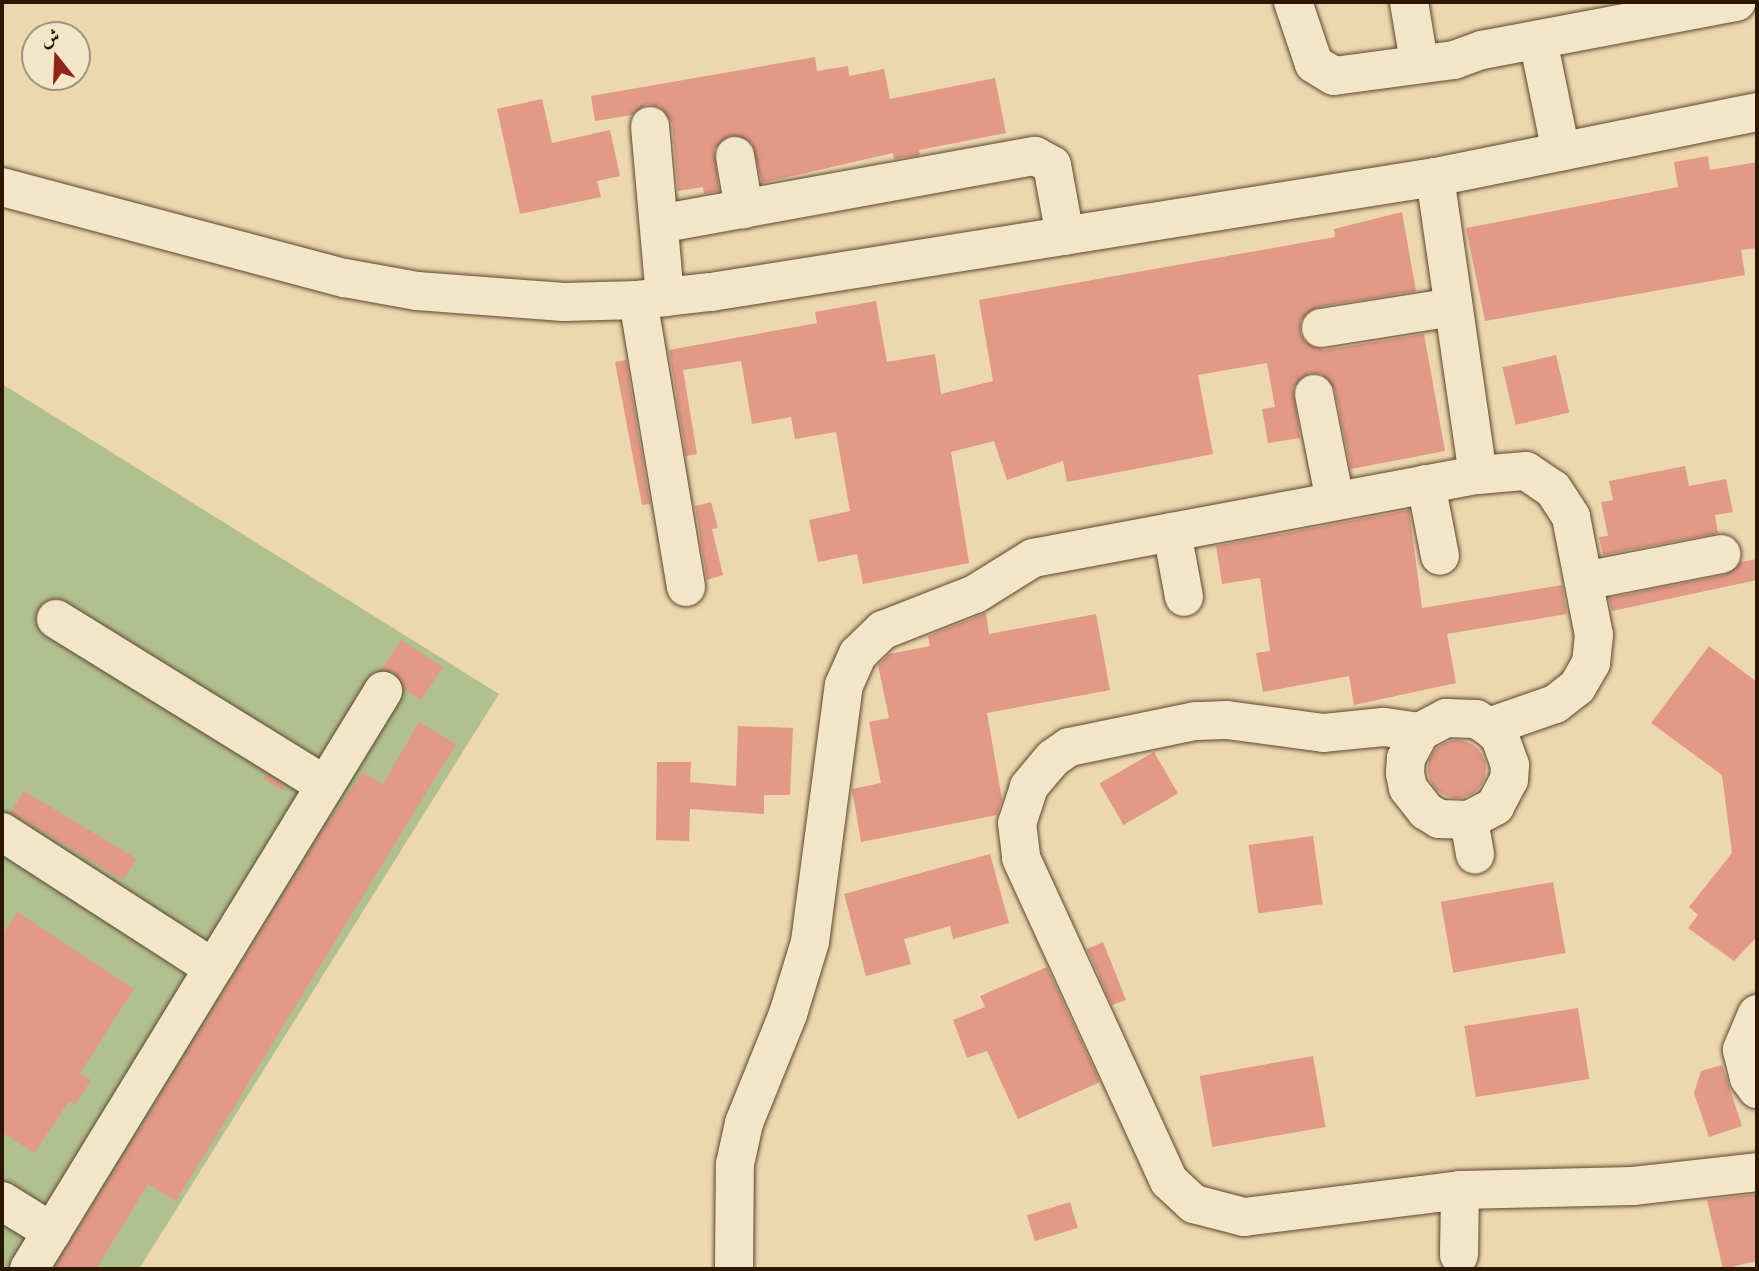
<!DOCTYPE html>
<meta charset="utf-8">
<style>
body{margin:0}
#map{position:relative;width:1759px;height:1271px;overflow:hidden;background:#edd7ae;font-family:"Libre Caslon Text",Amiri,serif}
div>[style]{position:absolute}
.green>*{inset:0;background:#b2bf8f}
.building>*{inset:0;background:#e29987;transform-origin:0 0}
.round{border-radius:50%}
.roads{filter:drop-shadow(0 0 2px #5c472e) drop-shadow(0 0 2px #5c472e)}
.minor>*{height:38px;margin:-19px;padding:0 19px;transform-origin:19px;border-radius:19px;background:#f3e5ca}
span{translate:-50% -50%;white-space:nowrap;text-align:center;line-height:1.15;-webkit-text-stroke:5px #f3e5ca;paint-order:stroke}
.frame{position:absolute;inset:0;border:4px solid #2c1703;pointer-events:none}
.north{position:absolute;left:21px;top:21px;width:70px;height:70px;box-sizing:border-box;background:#f3e5ca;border:2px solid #a3937a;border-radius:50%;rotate:342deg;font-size:19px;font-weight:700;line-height:28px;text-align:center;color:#2c1703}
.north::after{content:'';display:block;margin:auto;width:24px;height:32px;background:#8f2418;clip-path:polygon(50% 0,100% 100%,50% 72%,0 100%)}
</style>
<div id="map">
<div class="green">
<div style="clip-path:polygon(2px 384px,499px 694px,139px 1269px,2px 1269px)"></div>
</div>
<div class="building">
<div style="clip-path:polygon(815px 57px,817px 71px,848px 66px,849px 76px,884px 69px,890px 99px,995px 78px,1006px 133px,919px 150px,920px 155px,894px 159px,893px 153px,762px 183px,752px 143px,731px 135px,714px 149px,719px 191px,704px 194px,703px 187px,678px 191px,672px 123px,660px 107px,647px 104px,632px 115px,595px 121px,591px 96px)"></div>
<div style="clip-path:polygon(542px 99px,552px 143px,610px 130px,620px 176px,597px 181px,601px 197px,520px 214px,497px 109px)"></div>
<div style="clip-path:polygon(1708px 156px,1710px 170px,1757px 162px,1757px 248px,1741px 250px,1745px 275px,1485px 321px,1466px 228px,1678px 187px,1674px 162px)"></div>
<div style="clip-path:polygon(1402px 212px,1416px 291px,1317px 307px,1301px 320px,1300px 332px,1305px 342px,1324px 350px,1424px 334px,1445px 451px,1351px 469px,1335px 390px,1322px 374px,1309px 373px,1293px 388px,1300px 438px,1268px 443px,1262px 409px,1275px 407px,1267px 363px,1198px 375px,1213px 454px,1067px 482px,1063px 461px,1007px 480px,994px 441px,951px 452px,969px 563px,863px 584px,857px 554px,818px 562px,809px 520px,850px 511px,836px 432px,795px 439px,791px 417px,752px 424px,741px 361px,683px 370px,697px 454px,686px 456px,669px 350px,817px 323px,815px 312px,876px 301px,887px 362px,935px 354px,941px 394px,993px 381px,979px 300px,1335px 237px,1334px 229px)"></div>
<div style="left:1556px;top:355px;width:59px;height:55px;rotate:77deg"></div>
<div style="clip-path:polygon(626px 360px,650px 504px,642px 505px,615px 362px)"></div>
<div style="clip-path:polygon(1685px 466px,1689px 486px,1726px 479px,1733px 512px,1715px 515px,1718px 533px,1603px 555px,1599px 537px,1608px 536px,1601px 502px,1613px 500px,1609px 481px)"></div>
<div style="clip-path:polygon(711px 502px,718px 528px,712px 529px,723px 575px,707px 580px,695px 506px)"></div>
<div style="clip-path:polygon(1409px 510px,1422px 608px,1562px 585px,1567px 614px,1447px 634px,1456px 683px,1354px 705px,1349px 676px,1263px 692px,1256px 653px,1270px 651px,1260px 578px,1222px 584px,1216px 546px)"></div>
<div style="clip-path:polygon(1757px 559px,1757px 580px,1612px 611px,1609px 598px,1725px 575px,1741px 562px)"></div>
<div style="clip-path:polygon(986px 613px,989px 634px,1096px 614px,1110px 690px,987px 713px,1002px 799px,997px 815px,861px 842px,852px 789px,881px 783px,869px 722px,889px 718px,878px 665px,889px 654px,930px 646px,928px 636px)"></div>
<div style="clip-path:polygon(401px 640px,443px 667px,421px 700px,404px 689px,395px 673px,381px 670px)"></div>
<div style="clip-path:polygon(1709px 646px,1757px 682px,1757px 937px,1734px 961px,1688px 928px,1698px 915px,1689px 907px,1732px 853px,1722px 775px,1651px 723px)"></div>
<div style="clip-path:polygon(419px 722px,456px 744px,176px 1201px,148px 1184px,96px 1269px,54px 1269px,327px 824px,363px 772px,383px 784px)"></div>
<div style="clip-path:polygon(738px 726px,793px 728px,790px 795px,764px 795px,764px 814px,690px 809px,689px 841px,656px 840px,657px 762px,691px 762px,690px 782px,736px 786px)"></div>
<div class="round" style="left:1428px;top:740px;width:58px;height:58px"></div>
<div style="left:1154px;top:752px;width:48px;height:63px;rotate:60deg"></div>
<div style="left:266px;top:774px;width:22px;height:5px;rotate:32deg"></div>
<div style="left:24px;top:791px;width:131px;height:25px;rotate:31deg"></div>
<div style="left:1313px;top:836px;width:69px;height:65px;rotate:82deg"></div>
<div style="clip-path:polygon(990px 854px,1009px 923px,953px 939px,950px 926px,904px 939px,911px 964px,866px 976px,844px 894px)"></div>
<div style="left:1553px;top:882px;width:72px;height:114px;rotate:80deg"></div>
<div style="clip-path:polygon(17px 912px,134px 989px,80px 1073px,91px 1080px,75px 1105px,69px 1101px,34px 1153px,2px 1132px,2px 935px)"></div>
<div style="clip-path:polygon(1103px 942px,1126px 1000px,1112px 1005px,1087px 949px)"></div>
<div style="clip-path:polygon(1047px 967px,1100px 1082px,1018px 1119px,987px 1051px,967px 1058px,953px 1020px,985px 1007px,980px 996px)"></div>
<div style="left:1578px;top:1008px;width:72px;height:115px;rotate:81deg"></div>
<div style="left:1313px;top:1056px;width:72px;height:115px;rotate:80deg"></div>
<div style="clip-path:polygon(1722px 1065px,1742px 1126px,1709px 1137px,1694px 1093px,1701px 1071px)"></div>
<div style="clip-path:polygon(1757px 1194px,1757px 1261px,1723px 1269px,1707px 1200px)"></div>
<div style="left:1070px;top:1202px;width:27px;height:45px;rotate:73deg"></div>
</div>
<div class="roads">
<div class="minor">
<div style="left:1293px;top:2px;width:65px;rotate:71.3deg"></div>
<div style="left:1314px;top:64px;width:23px;rotate:31deg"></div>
<div style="left:1334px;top:76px;width:121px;rotate:-7.6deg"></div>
<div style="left:1454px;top:60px;width:30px;rotate:-20deg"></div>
<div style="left:1482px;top:50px;width:259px;rotate:-10.7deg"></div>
<div style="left:1409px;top:2px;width:49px;rotate:80.5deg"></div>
<div style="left:1538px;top:40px;width:114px;rotate:78.4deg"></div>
<div style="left:650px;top:126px;width:172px;rotate:85deg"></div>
<div style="left:735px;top:156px;width:54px;rotate:80.4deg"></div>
<div style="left:1435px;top:177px;width:301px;rotate:81.8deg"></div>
<div style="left:2px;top:187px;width:355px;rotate:14.9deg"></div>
<div style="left:345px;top:278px;width:73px;rotate:10.2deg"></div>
<div style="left:417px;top:291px;width:147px;rotate:4.3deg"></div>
<div style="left:564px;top:302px;width:74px;rotate:-1.5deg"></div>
<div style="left:638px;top:300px;width:73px;rotate:-6.3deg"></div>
<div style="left:711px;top:292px;width:733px;rotate:-9.03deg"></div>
<div style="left:1435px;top:177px;width:328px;rotate:-11.4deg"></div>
<div style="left:659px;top:224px;width:382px;rotate:-10.3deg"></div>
<div style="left:1035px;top:156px;width:19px;rotate:28deg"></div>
<div style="left:1052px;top:165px;width:72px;rotate:79.6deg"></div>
<div style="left:638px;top:300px;width:291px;rotate:80.5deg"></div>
<div style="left:1321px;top:328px;width:134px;rotate:-9deg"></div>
<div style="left:1314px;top:394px;width:109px;rotate:78.9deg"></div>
<div style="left:1426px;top:484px;width:73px;rotate:79deg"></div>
<div style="left:1172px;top:532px;width:66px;rotate:79.5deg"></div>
<div style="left:1584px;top:581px;width:140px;rotate:-11.1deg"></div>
<div style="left:56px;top:619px;width:316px;rotate:31.7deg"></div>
<div style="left:1420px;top:732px;width:37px;rotate:-172deg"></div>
<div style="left:1383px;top:727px;width:59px;rotate:174.2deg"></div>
<div style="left:1324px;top:733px;width:98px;rotate:-172.4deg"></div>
<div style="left:1227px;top:720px;width:32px;rotate:178deg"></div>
<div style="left:1195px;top:721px;width:129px;rotate:168.3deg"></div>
<div style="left:1069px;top:747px;width:19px;rotate:145deg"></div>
<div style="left:1053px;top:758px;width:38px;rotate:130deg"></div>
<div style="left:1029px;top:787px;width:38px;rotate:108deg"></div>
<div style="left:1017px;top:823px;width:35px;rotate:83deg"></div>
<div style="left:1021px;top:858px;width:355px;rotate:65.4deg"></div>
<div style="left:1169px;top:1181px;width:34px;rotate:43deg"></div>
<div style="left:1194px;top:1204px;width:52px;rotate:14.6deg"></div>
<div style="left:1244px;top:1217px;width:218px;rotate:-7.1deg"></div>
<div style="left:1460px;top:1190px;width:173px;rotate:-1.3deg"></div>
<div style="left:1633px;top:1186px;width:125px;rotate:-6.4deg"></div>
<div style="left:1469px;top:820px;width:35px;rotate:80deg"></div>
<div style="left:2px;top:832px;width:251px;rotate:32.8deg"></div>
<div style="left:1757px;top:1014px;width:39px;rotate:113deg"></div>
<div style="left:1742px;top:1050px;width:29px;rotate:76deg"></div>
<div style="left:1749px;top:1078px;width:14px;rotate:54deg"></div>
<div style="left:2px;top:1201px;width:59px;rotate:31.8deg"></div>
<div style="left:1459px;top:1255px;width:65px;rotate:-89.1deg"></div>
<div style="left:29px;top:1269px;width:678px;rotate:-58.51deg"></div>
<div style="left:734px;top:1269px;width:105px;rotate:-89.5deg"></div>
<div style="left:735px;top:1164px;width:42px;rotate:-77.6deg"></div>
<div style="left:744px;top:1123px;width:118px;rotate:-68deg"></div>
<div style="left:788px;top:1014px;width:75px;rotate:-73deg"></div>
<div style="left:810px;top:942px;width:259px;rotate:-82.5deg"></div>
<div style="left:844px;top:685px;width:34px;rotate:-66deg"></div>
<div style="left:858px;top:654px;width:35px;rotate:-44deg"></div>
<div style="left:883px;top:630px;width:99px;rotate:-21.4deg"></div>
<div style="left:975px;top:594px;width:68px;rotate:-31.8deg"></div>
<div style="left:1033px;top:558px;width:453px;rotate:-10.6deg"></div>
<div style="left:1478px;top:475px;width:48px;rotate:-4.8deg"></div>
<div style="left:1526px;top:471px;width:32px;rotate:34deg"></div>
<div style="left:1553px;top:489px;width:33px;rotate:57deg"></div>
<div style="left:1571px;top:517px;width:120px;rotate:79deg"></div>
<div style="left:1594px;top:635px;width:28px;rotate:96deg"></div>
<div style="left:1591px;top:663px;width:28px;rotate:120deg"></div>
<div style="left:1577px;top:687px;width:28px;rotate:142deg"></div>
<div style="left:1555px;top:704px;width:70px;rotate:160.8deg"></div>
<div style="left:1489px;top:727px;width:15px;rotate:-148deg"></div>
<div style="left:1476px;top:719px;width:30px;rotate:-178deg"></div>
<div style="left:1446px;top:718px;width:30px;rotate:152deg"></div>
<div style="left:1420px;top:732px;width:30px;rotate:118deg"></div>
<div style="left:1406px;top:758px;width:15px;rotate:94deg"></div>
<div style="left:1405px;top:773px;width:15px;rotate:79deg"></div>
<div style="left:1408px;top:788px;width:29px;rotate:52deg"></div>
<div style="left:1426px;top:811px;width:15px;rotate:32deg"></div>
<div style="left:1439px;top:819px;width:30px;rotate:2deg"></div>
<div style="left:1469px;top:820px;width:30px;rotate:-28deg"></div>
<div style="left:1495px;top:806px;width:30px;rotate:-62deg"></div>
<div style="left:1509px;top:780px;width:15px;rotate:-86deg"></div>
<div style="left:1510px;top:765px;width:30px;rotate:-110deg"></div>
<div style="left:1500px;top:737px;width:15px;rotate:-138deg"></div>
</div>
</div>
<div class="frame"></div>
<div class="north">ش</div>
</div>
